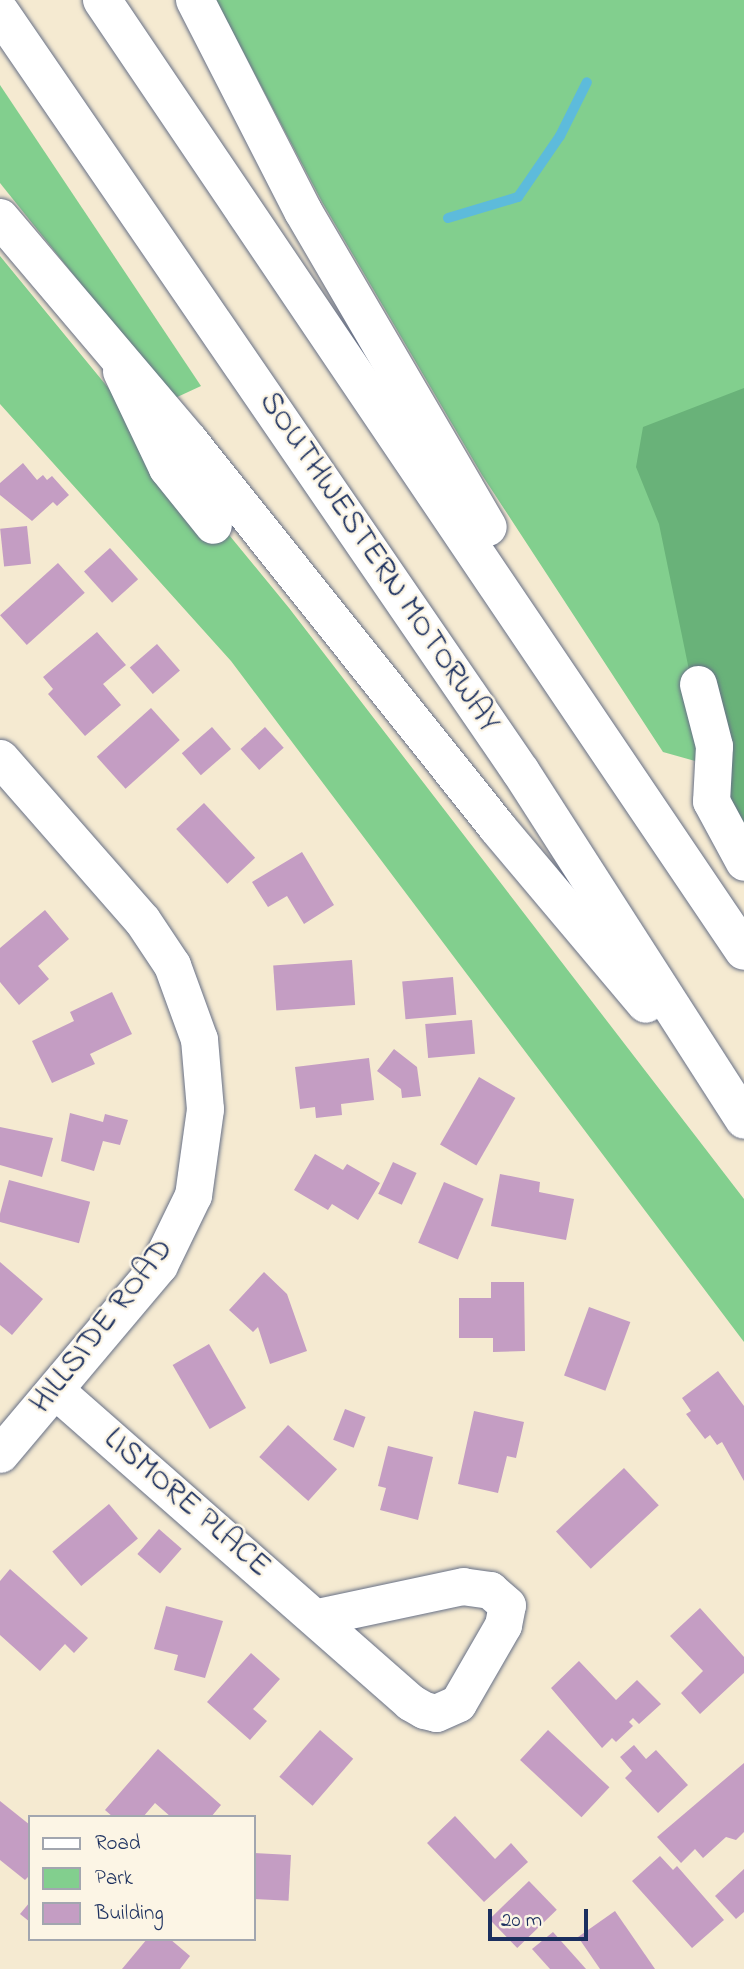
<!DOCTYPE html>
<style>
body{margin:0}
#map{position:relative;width:744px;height:1969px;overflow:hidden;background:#f5ead1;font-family:"Indie Flower",sans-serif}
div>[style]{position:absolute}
.green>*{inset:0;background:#82cf8e}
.forest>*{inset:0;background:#69b279}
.stream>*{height:10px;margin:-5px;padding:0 5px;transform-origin:5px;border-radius:5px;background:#5dbbdb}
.building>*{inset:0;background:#c49dc3;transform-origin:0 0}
.roads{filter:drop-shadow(0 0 2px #677086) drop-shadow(0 0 2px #677086)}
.minor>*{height:37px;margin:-18.5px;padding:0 18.5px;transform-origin:18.5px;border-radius:18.5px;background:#fff}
.highway>*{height:38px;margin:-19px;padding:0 19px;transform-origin:19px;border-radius:19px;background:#fff}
span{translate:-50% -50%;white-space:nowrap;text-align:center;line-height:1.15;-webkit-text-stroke:5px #fcf5e5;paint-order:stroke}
.street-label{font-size:32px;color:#1b2f5e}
.legend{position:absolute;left:28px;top:1815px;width:228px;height:126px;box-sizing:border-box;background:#fcf5e5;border:2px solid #a2a6af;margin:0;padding:9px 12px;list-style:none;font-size:21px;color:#1b2f5e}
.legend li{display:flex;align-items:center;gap:14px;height:35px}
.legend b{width:35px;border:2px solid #a2a6af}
.scale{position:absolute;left:488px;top:1909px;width:100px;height:32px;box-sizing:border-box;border:4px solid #1b2f5e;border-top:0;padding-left:9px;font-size:21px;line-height:24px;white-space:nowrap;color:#1b2f5e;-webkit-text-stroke:5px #fcf5e5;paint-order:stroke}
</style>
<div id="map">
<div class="green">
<div style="clip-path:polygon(216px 0,744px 0,744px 806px,720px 768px,663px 752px,482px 475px,322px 202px)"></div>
<div style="clip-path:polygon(0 85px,201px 386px,173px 399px,0 183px)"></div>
<div style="clip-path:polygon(0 256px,289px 608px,744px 1199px,744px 1342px,231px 661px,0 404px)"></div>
</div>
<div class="forest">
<div style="clip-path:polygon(744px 388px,744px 846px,689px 670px,659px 524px,636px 467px,643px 427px)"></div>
</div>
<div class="stream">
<div style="left:448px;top:218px;width:73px;rotate:-16.7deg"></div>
<div style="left:518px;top:197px;width:74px;rotate:-55.5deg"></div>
<div style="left:560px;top:136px;width:60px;rotate:-63.4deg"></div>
</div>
<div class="building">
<div style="clip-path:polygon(23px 463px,37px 480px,43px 475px,47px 480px,52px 476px,69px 495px,57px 506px,53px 502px,32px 521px,0 495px,0 483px)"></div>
<div style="left:27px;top:526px;width:38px;height:27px;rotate:84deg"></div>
<div style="left:110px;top:548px;width:42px;height:35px;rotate:48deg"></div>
<div style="left:58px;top:563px;width:40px;height:78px;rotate:48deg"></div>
<div style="clip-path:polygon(97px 632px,126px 665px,103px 684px,121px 705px,85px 736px,48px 694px,53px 689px,43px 677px)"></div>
<div style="left:157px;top:644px;width:35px;height:36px;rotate:49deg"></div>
<div style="left:151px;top:708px;width:43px;height:73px;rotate:48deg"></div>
<div style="left:212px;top:727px;width:29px;height:40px;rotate:49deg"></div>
<div style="left:265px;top:727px;width:28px;height:33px;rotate:48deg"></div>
<div style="left:204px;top:803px;width:75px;height:38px;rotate:47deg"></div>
<div style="clip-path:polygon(302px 852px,334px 905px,304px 924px,287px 896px,268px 907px,252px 882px)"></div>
<div style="clip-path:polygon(45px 910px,69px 939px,38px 966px,49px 979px,19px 1005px,0 982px,0 948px)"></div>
<div style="left:352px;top:960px;width:45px;height:79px;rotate:86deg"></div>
<div style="left:453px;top:977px;width:38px;height:51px;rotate:85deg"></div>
<div style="clip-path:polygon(112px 992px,132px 1034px,90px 1054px,95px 1064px,52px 1083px,32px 1041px,74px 1021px,70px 1012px)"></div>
<div style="left:472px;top:1020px;width:34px;height:47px;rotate:85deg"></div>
<div style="clip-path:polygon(394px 1049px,417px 1067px,421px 1096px,402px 1098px,401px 1089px,377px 1071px)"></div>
<div style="clip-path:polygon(369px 1058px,374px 1100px,341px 1104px,342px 1115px,316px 1118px,315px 1107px,300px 1109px,295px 1067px)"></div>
<div style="left:479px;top:1077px;width:42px;height:78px;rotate:30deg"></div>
<div style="clip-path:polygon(70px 1113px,103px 1122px,105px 1114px,128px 1120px,120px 1145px,103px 1141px,94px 1171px,61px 1161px)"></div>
<div style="clip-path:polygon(0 1127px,53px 1138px,42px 1177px,0 1165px)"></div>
<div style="clip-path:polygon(315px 1154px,343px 1170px,347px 1164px,380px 1183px,358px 1220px,332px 1204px,328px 1210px,294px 1190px)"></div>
<div style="left:393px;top:1162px;width:26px;height:35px;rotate:25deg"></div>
<div style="clip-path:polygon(500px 1174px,540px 1182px,539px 1192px,574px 1199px,566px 1240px,491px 1226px)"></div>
<div style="left:9px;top:1180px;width:84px;height:43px;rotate:15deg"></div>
<div style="left:444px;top:1182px;width:43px;height:66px;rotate:23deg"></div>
<div style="clip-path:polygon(0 1262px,43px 1299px,12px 1335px,0 1325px)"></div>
<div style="clip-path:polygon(264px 1272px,287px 1294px,307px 1351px,270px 1364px,258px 1327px,253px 1332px,229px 1310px)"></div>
<div style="clip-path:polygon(491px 1282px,524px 1282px,525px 1351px,493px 1352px,493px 1338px,459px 1338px,459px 1298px,491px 1298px)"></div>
<div style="left:589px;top:1307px;width:44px;height:73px;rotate:20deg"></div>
<div style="left:209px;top:1344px;width:74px;height:42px;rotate:60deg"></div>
<div style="clip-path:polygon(718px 1371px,744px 1406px,744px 1481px,722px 1442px,717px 1445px,710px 1435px,705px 1439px,686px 1414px,691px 1411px,682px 1398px)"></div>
<div style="left:345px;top:1409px;width:22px;height:33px;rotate:21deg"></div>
<div style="clip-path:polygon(474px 1411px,524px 1422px,516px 1458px,507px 1456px,498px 1493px,458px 1484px)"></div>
<div style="left:288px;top:1425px;width:66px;height:43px;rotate:42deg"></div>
<div style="clip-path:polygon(388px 1446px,433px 1457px,418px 1520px,380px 1510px,386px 1488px,378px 1486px)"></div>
<div style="left:624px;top:1468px;width:51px;height:93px;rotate:47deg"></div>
<div style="left:109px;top:1504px;width:45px;height:74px;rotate:50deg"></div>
<div style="left:159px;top:1529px;width:30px;height:33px;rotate:41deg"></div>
<div style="clip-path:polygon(10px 1569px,88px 1638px,74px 1653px,65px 1644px,40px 1671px,0 1635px,0 1581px)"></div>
<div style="clip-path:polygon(166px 1606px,223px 1621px,205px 1678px,174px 1670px,178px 1655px,154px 1649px)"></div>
<div style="clip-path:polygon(700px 1608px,744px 1657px,744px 1673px,700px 1714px,681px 1693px,703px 1671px,670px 1636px)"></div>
<div style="clip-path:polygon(251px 1653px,280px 1679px,253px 1709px,267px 1721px,250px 1740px,207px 1702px)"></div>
<div style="clip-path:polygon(579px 1661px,616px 1700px,637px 1680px,661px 1704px,639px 1724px,633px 1718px,629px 1722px,633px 1726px,616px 1742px,612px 1738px,602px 1748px,551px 1688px)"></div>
<div style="left:320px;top:1730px;width:44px;height:62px;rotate:41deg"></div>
<div style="left:548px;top:1730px;width:84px;height:41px;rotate:43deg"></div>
<div style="clip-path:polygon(634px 1745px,646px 1759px,656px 1750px,688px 1785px,658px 1813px,625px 1778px,632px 1771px,620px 1757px)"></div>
<div style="clip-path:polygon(158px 1749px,221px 1805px,211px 1817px,171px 1817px,155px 1803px,143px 1817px,113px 1817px,105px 1810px)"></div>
<div style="clip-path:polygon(744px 1763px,744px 1832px,736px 1840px,726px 1837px,703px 1858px,695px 1849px,681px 1863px,657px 1837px)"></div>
<div style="clip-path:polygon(0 1801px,30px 1825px,30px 1875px,25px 1880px,0 1860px)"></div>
<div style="clip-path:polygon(455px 1816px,495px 1859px,511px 1843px,528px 1862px,484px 1902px,427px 1843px)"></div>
<div style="left:254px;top:1853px;width:37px;height:46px;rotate:3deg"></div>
<div style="clip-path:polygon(660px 1856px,673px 1870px,677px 1866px,724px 1920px,692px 1948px,632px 1881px)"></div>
<div style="clip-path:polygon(744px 1869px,744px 1912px,736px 1919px,715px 1896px)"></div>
<div style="left:529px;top:1881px;width:40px;height:55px;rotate:46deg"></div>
<div style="clip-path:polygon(30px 1902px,30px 1922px,20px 1914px)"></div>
<div style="clip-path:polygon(615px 1911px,655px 1969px,600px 1969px,578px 1937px)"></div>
<div style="clip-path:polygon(553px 1932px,586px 1969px,550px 1969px,532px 1949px)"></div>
<div style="clip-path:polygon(147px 1939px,170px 1939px,190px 1956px,180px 1969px,122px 1969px)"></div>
</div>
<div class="roads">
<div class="minor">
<div style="left:121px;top:371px;width:107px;rotate:64.6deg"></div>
<div style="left:167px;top:468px;width:73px;rotate:51.1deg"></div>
<div style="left:698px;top:684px;width:64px;rotate:75.5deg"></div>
<div style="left:714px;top:746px;width:55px;rotate:93.1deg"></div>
<div style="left:711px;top:801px;width:69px;rotate:61.6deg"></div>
<div style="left:0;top:758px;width:215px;rotate:48.8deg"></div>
<div style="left:142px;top:920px;width:54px;rotate:56.3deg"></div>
<div style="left:172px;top:965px;width:79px;rotate:70deg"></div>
<div style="left:199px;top:1039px;width:70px;rotate:85.1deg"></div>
<div style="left:205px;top:1109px;width:87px;rotate:97.9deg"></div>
<div style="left:193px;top:1195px;width:78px;rotate:115.9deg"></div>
<div style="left:159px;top:1265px;width:247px;rotate:130.1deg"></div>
<div style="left:55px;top:1390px;width:473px;rotate:41.3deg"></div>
<div style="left:410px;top:1702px;width:16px;rotate:30deg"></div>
<div style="left:424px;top:1710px;width:12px;rotate:14deg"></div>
<div style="left:436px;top:1713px;width:24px;rotate:-24deg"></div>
<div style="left:458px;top:1703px;width:90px;rotate:-60deg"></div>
<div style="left:503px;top:1625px;width:20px;rotate:-79deg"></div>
<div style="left:507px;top:1605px;width:23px;rotate:-139deg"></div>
<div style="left:490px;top:1590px;width:27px;rotate:-172deg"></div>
<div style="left:463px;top:1586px;width:149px;rotate:168deg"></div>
</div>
<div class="highway">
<div style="left:102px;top:0;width:1147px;rotate:55.98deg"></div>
<div style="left:195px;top:0;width:237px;rotate:62.9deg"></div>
<div style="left:303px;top:211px;width:366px;rotate:59.7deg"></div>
<div style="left:0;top:12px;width:921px;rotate:55.57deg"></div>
<div style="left:521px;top:772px;width:413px;rotate:57.3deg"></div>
<div style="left:0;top:218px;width:292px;rotate:49.7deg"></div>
<div style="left:189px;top:441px;width:494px;rotate:51.4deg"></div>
<div style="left:497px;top:827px;width:231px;rotate:49.9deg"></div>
</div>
</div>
<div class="street-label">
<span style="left:378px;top:563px;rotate:56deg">SOUTHWESTERN MOTORWAY</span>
<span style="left:103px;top:1327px;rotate:-52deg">HILLSIDE ROAD</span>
<span style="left:186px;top:1504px;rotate:41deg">LISMORE PLACE</span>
</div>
<ul class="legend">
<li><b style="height:9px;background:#fff"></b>Road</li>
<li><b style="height:19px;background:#82cf8e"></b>Park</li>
<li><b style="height:19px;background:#c49dc3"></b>Building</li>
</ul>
<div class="scale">20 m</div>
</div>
